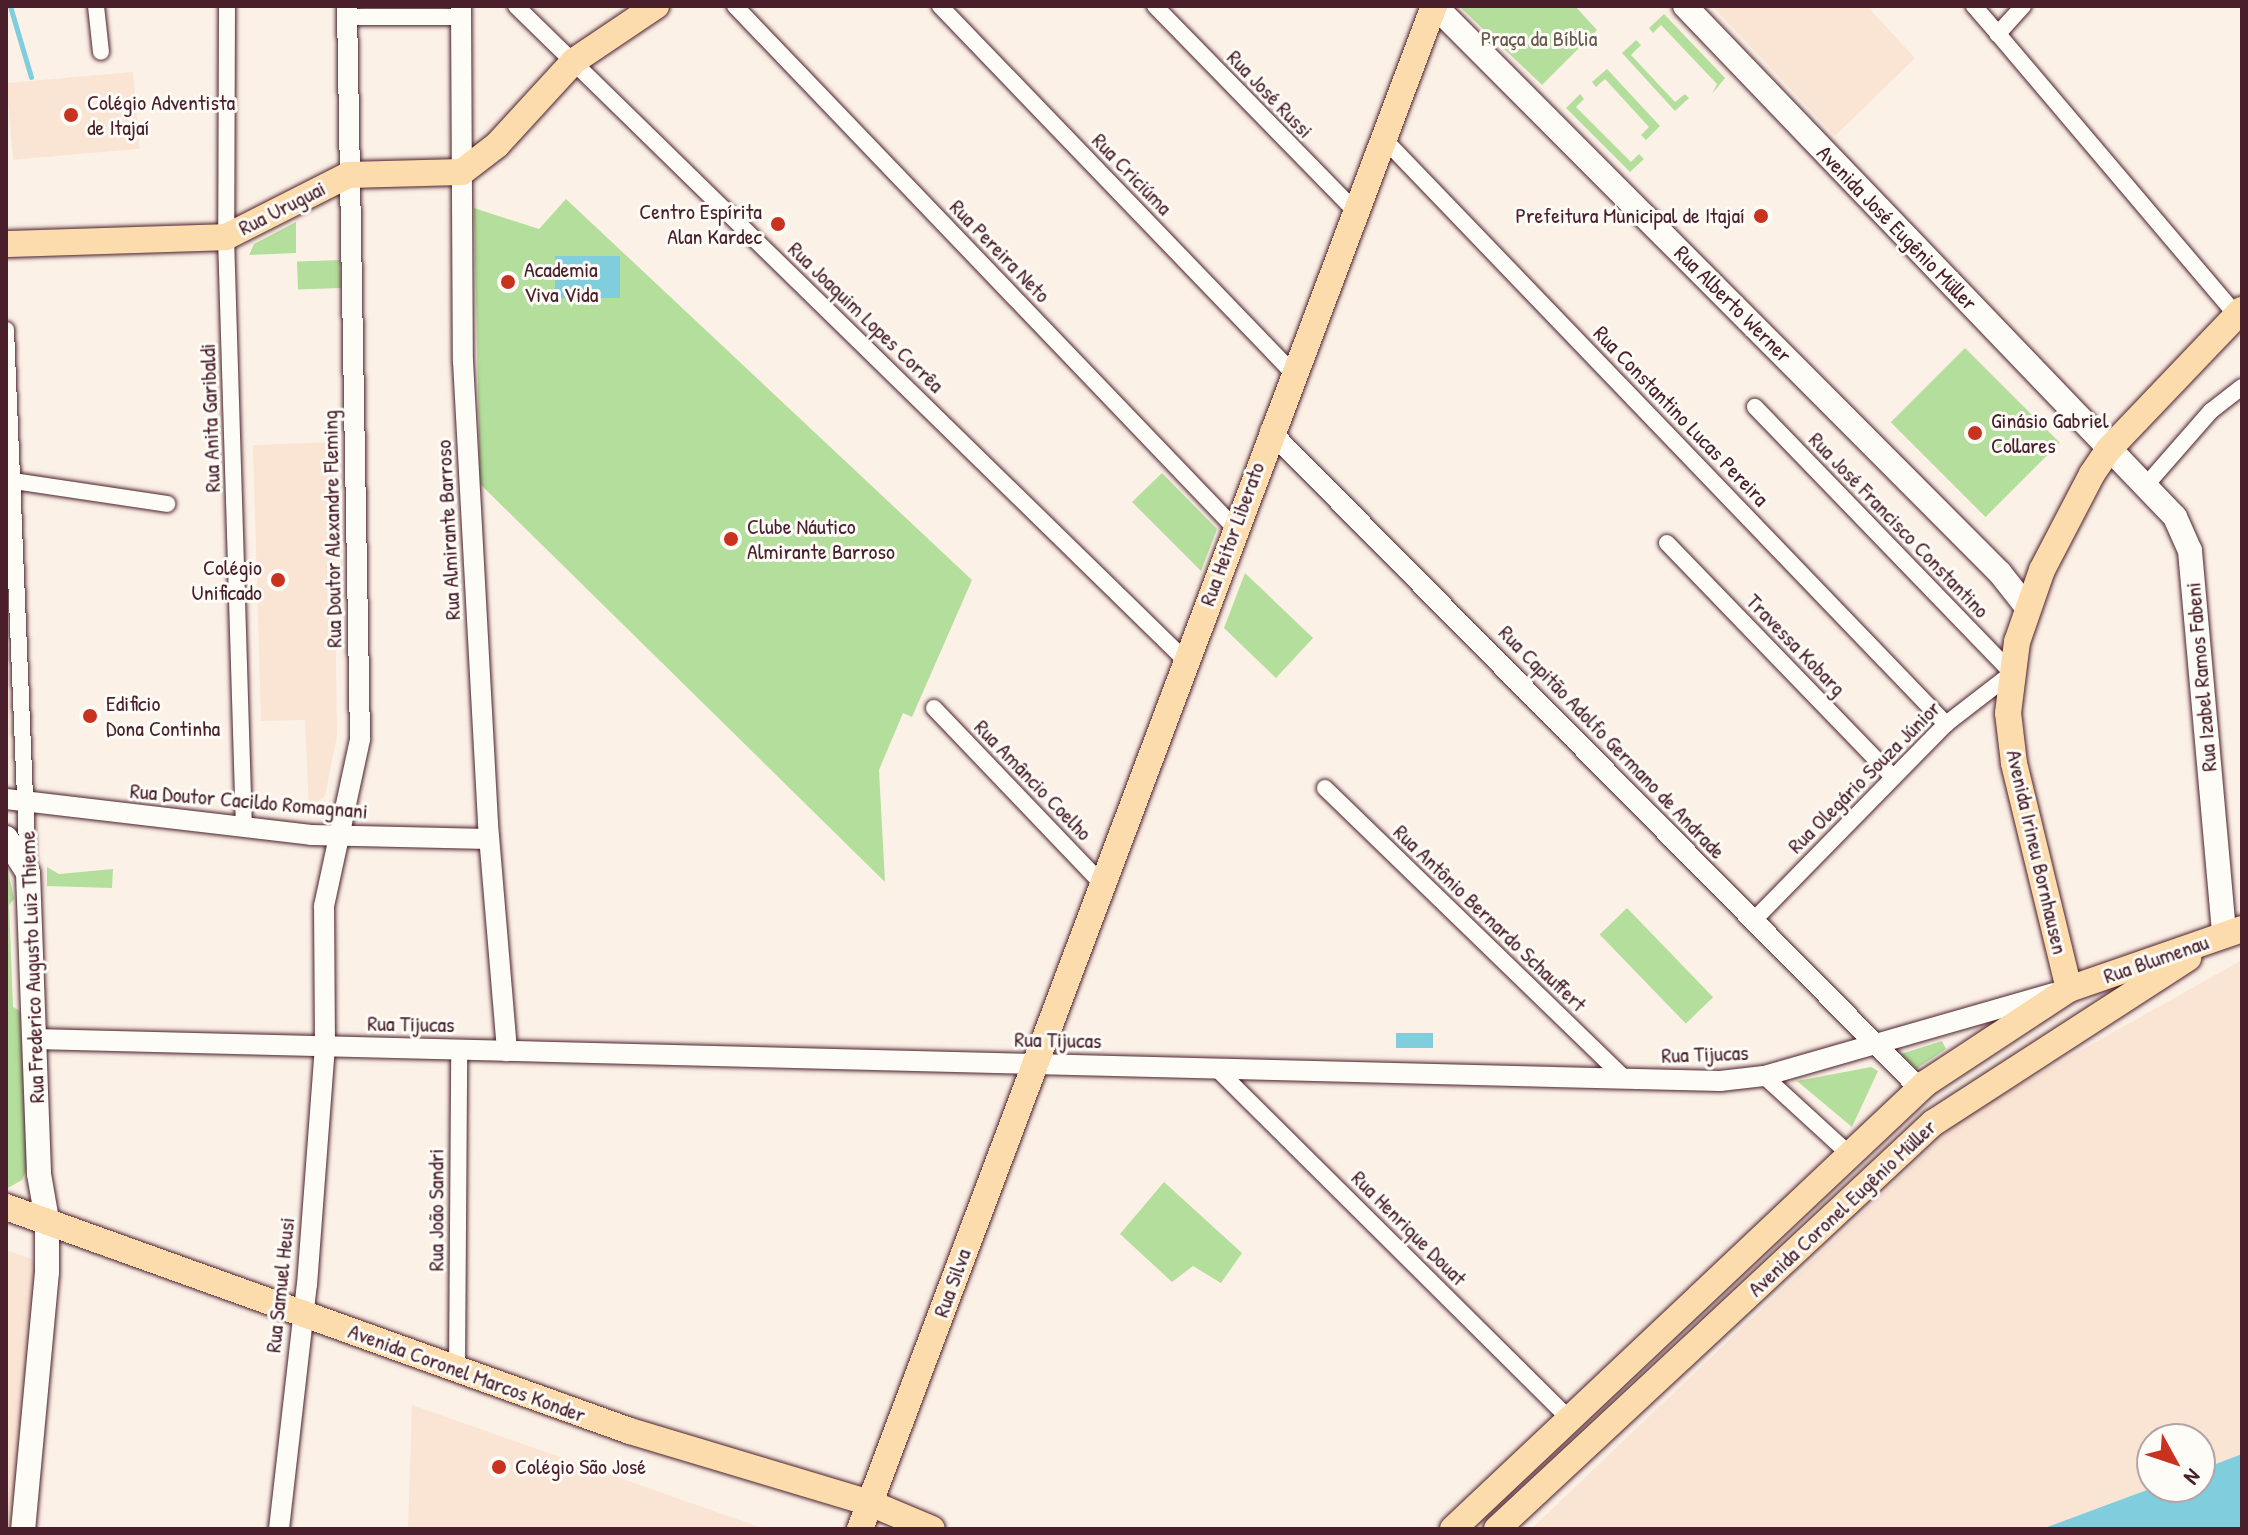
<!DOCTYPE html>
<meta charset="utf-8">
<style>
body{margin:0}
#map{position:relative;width:2248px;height:1535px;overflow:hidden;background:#fcf1e7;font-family:"Patrick Hand",sans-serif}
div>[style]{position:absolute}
.built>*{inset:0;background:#fae4d4;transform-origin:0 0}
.green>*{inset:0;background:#b4de9b;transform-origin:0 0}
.water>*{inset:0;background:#7fcddd;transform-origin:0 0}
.stream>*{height:5px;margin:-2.5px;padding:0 2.5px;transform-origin:2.5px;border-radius:2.5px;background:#7fcddd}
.roads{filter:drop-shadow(0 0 2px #4a1f2b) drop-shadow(0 0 2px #4a1f2b)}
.minor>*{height:16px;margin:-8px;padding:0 8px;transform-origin:8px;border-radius:8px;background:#fdfcf7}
.tertiary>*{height:20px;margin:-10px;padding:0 10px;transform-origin:10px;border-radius:10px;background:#fdfcf7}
.secondary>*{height:24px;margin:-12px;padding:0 12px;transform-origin:12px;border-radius:12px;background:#fdfcf7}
.primary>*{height:26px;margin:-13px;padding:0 13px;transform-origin:13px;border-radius:13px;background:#fcdcac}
.dots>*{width:22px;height:22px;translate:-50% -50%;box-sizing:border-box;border:4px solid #fdfcf7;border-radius:50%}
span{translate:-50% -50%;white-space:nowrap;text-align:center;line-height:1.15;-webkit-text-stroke:6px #fdfcf7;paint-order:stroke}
.park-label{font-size:22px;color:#6a584d}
.street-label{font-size:22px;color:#4a1f2b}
.poi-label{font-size:22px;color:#4a1f2b}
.left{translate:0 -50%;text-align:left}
.right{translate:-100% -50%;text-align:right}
.frame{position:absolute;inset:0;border:8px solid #4a1f2b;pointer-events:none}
.north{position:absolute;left:2136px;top:1423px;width:80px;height:80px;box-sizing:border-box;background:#fdfcf7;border:2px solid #b5a4a5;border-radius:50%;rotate:130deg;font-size:22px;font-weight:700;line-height:32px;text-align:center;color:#4a1f2b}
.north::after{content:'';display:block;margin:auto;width:28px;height:36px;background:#c8321e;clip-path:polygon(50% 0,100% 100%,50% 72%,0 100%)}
</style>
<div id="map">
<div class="built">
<div style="clip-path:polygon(1712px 6px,1867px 6px,1915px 58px,1835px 136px)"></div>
<div style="left:133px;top:72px;width:77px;height:127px;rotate:85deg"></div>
<div style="clip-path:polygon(333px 442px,337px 736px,325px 796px,309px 808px,305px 720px,261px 721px,253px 445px)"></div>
<div style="clip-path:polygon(2242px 960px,2242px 1454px,2200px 1470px,2200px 1439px,2152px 1439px,2155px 1487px,2042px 1529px,1531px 1529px,1964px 1116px)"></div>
<div style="clip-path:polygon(6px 1250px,32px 1259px,38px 1270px,12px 1529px,6px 1529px)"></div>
<div style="clip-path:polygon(412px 1405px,765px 1529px,408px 1529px)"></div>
</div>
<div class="green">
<div style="clip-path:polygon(1459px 6px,1575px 6px,1597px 30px,1542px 85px)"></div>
<div style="clip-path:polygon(1664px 14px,1725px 78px,1712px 94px,1717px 84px,1661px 25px,1653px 33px,1649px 28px)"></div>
<div style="clip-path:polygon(1636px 40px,1641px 45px,1631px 55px,1675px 102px,1685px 94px,1689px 98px,1675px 111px,1622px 53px)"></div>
<div style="clip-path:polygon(1607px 69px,1660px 126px,1646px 140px,1641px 135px,1649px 127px,1605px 79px,1596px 87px,1592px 82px)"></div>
<div style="clip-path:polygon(1580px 94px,1584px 99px,1576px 107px,1631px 162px,1639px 154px,1644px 159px,1630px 172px,1566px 108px)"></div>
<div style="clip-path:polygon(566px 199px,972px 580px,912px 717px,903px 713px,879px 770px,885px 882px,480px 484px,474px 208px,539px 229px)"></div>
<div style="clip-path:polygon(296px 222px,296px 253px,249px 255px,254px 244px)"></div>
<div style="left:340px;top:260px;width:28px;height:43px;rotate:88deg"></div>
<div style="left:1965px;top:348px;width:134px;height:105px;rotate:45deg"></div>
<div style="clip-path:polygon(1162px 473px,1217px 529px,1201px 571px,1132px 502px)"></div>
<div style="clip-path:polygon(1245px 573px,1313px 638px,1276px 678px,1224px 628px)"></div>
<div style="clip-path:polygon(6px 861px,14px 899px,9px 905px,13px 1007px,20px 1011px,27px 1168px,22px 1180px,6px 1189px)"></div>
<div style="clip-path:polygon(47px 867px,59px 874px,113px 869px,112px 888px,47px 886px)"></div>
<div style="left:1627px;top:908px;width:124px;height:38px;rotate:46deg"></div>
<div style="clip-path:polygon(1942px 1041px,1946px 1049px,1916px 1069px,1901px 1054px)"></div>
<div style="clip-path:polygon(1871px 1067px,1878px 1071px,1852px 1127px,1797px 1081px)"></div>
<div style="clip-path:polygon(1164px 1182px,1242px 1253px,1221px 1283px,1193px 1266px,1172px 1282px,1120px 1234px)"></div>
</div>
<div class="water">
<div style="left:620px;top:256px;width:42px;height:65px;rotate:90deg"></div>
<div style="left:1396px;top:1033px;width:37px;height:15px"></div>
<div style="clip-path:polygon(2242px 1454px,2242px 1529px,2042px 1529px,2155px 1487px,2200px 1487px,2200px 1470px)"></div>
</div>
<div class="stream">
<div style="left:10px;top:6px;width:74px;rotate:73.5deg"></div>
</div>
<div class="roads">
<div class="minor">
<div style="left:96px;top:6px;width:46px;rotate:83.8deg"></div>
<div style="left:227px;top:6px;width:231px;rotate:90.2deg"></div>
<div style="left:226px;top:237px;width:591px;rotate:88.26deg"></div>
<div style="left:516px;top:6px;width:936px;rotate:44.35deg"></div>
<div style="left:735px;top:6px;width:721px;rotate:46.24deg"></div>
<div style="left:940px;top:6px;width:508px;rotate:46.12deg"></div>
<div style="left:1155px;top:6px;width:286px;rotate:45.7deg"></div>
<div style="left:1974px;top:6px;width:37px;rotate:49deg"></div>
<div style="left:2023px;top:6px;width:38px;rotate:132deg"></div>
<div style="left:1998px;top:34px;width:370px;rotate:49.7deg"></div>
<div style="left:347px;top:17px;width:113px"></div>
<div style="left:1383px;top:138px;width:813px;rotate:46.15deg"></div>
<div style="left:6px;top:330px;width:541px;rotate:87.67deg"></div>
<div style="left:14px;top:481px;width:155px;rotate:8.5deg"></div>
<div style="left:2147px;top:484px;width:97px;rotate:-48.8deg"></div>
<div style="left:2211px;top:411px;width:39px;rotate:-38deg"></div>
<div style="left:1667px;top:543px;width:325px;rotate:46deg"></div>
<div style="left:934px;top:708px;width:242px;rotate:46.3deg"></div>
<div style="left:1325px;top:788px;width:418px;rotate:44.1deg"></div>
<div style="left:1753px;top:921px;width:276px;rotate:-45.6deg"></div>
<div style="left:1946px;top:724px;width:83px;rotate:-37.7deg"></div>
<div style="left:2012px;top:673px;width:370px;rotate:-134deg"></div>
<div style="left:1217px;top:1069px;width:496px;rotate:44.8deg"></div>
<div style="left:1764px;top:1076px;width:115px;rotate:42.5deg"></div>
<div style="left:457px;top:1370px;width:321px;rotate:-89.6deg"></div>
</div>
<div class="tertiary">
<div style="left:461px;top:6px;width:355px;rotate:89.7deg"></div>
<div style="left:463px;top:361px;width:464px;rotate:86.9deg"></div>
<div style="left:488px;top:824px;width:228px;rotate:85.2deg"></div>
<div style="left:1270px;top:431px;width:923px;rotate:45.35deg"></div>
<div style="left:6px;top:799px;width:307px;rotate:6.7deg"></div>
<div style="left:311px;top:835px;width:178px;rotate:1.3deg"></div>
<div style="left:34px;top:1039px;width:1687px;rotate:1.43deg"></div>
<div style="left:1720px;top:1081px;width:44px;rotate:-6.5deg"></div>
<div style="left:1764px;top:1076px;width:302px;rotate:-16deg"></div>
<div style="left:279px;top:1529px;width:246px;rotate:-83.5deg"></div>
<div style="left:307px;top:1285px;width:240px;rotate:-85.7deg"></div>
<div style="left:325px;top:1046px;width:140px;rotate:-90.4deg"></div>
<div style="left:324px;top:906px;width:171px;rotate:-77.8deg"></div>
<div style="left:360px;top:739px;width:733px;rotate:-91.02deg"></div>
</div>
<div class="secondary">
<div style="left:1435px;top:6px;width:800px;rotate:45.1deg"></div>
<div style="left:2000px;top:573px;width:42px;rotate:51.8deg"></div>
<div style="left:1685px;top:6px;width:708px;rotate:46.2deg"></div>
<div style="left:2175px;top:517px;width:37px;rotate:66deg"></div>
<div style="left:2190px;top:551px;width:386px;rotate:84.9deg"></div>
<div style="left:6px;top:838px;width:41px;rotate:57.8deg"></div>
<div style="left:28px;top:873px;width:301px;rotate:87.9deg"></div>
<div style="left:39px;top:1174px;width:47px;rotate:80.1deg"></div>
<div style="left:47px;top:1220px;width:52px;rotate:90deg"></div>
<div style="left:47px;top:1272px;width:258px;rotate:95.3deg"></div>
</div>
<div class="primary">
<div style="left:6px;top:244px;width:220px;rotate:-1.8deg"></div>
<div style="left:226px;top:237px;width:137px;rotate:-26.9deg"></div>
<div style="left:348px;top:175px;width:114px;rotate:-1.5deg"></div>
<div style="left:462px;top:172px;width:44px;rotate:-37.6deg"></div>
<div style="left:497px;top:145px;width:114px;rotate:-47.5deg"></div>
<div style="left:574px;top:61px;width:99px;rotate:-33.9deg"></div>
<div style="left:2069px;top:989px;width:233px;rotate:-103.7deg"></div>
<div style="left:2014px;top:763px;width:50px;rotate:-96.8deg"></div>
<div style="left:2008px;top:713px;width:72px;rotate:-82.8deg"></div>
<div style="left:2017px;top:642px;width:76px;rotate:-70.9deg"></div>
<div style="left:2042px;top:570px;width:108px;rotate:-62.5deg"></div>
<div style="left:2092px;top:474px;width:29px;rotate:-56deg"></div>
<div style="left:2108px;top:450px;width:194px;rotate:-46.3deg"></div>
<div style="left:6px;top:1207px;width:663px;rotate:19.75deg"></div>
<div style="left:630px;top:1431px;width:251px;rotate:16.7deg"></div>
<div style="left:870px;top:1503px;width:67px;rotate:22.8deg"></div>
<div style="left:860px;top:1529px;width:1628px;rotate:-69.35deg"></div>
<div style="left:1453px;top:1529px;width:650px;rotate:-43.32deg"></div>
<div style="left:1926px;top:1083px;width:171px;rotate:-33.3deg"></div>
<div style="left:2069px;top:989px;width:183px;rotate:-19.1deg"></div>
<div style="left:1497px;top:1529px;width:596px;rotate:-42.96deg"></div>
<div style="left:1933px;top:1123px;width:304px;rotate:-32.9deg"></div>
</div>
</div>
<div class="dots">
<div style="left:71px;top:115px;background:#c8321e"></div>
<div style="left:1761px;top:216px;background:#c8321e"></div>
<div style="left:778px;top:224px;background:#c8321e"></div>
<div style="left:508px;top:282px;background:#c8321e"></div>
<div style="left:1975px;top:433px;background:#c8321e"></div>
<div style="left:731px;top:539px;background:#c8321e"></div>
<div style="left:278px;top:580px;background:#c8321e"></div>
<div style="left:90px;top:716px;background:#c8321e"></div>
<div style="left:499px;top:1467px;background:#c8321e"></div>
</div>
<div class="park-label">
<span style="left:1539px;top:39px">Praça da Bíblia</span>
</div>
<div class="street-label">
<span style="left:1270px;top:94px;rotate:46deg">Rua José Russi</span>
<span style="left:1132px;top:174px;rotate:46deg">Rua Criciúma</span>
<span style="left:282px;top:208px;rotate:-27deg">Rua Uruguai</span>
<span style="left:1897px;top:228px;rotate:46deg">Avenida José Eugênio Müller</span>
<span style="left:1000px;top:251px;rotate:46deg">Rua Pereira Neto</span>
<span style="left:1733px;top:304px;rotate:45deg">Rua Alberto Werner</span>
<span style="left:866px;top:317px;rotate:44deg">Rua Joaquim Lopes Corrêa</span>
<span style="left:1681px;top:416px;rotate:46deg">Rua Constantino Lucas Pereira</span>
<span style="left:210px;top:418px;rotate:-92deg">Rua Anita Garibaldi</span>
<span style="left:1899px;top:525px;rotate:46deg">Rua José Francisco Constantino</span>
<span style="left:332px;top:529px;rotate:-91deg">Rua Doutor Alexandre Fleming</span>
<span style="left:448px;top:530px;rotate:-93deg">Rua Almirante Barroso</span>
<span style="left:1232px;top:534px;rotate:-70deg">Rua Heitor Liberato</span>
<span style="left:1796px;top:645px;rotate:46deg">Travessa Kobarg</span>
<span style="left:2201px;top:677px;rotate:-95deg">Rua Izabel Ramos Fabeni</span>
<span style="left:1612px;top:742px;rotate:46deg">Rua Capitão Adolfo Germano de Andrade</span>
<span style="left:1864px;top:777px;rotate:-45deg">Rua Olegário Souza Júnior</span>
<span style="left:1033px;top:780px;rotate:46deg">Rua Amâncio Coelho</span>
<span style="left:249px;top:801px;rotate:5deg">Rua Doutor Cacildo Romagnani</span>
<span style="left:2037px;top:852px;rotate:77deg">Avenida Irineu Bornhausen</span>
<span style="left:1490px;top:918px;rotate:44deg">Rua Antônio Bernardo Schauffert</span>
<span style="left:2156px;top:959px;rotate:-19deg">Rua Blumenau</span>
<span style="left:32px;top:967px;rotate:-92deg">Rua Frederico Augusto Luiz Thieme</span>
<span style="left:411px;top:1024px;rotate:1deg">Rua Tijucas</span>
<span style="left:1058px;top:1040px;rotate:1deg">Rua Tijucas</span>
<span style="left:1705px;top:1054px;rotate:-2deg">Rua Tijucas</span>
<span style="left:1842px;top:1208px;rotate:-43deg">Avenida Coronel Eugênio Müller</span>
<span style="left:436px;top:1210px;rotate:-90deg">Rua João Sandri</span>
<span style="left:1409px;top:1228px;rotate:45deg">Rua Henrique Douat</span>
<span style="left:952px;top:1283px;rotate:-70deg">Rua Silva</span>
<span style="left:280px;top:1285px;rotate:-84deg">Rua Samuel Heusi</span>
<span style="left:467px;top:1373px;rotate:20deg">Avenida Coronel Marcos Konder</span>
</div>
<div class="poi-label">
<span class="left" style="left:87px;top:115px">Colégio Adventista<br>de Itajaí</span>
<span class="right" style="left:762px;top:224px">Centro Espírita<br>Alan Kardec</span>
<span class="right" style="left:1745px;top:216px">Prefeitura Municipal de Itajaí</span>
<span class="left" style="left:524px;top:282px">Academia<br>Viva Vida</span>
<span class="left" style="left:1991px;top:433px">Ginásio Gabriel<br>Collares</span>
<span class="left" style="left:747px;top:539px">Clube Náutico<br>Almirante Barroso</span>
<span class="right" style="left:262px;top:580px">Colégio<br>Unificado</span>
<span class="left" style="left:106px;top:716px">Edificio<br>Dona Continha</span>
<span class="left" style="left:515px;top:1467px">Colégio São José</span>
</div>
<div class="frame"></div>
<div class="north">N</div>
</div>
